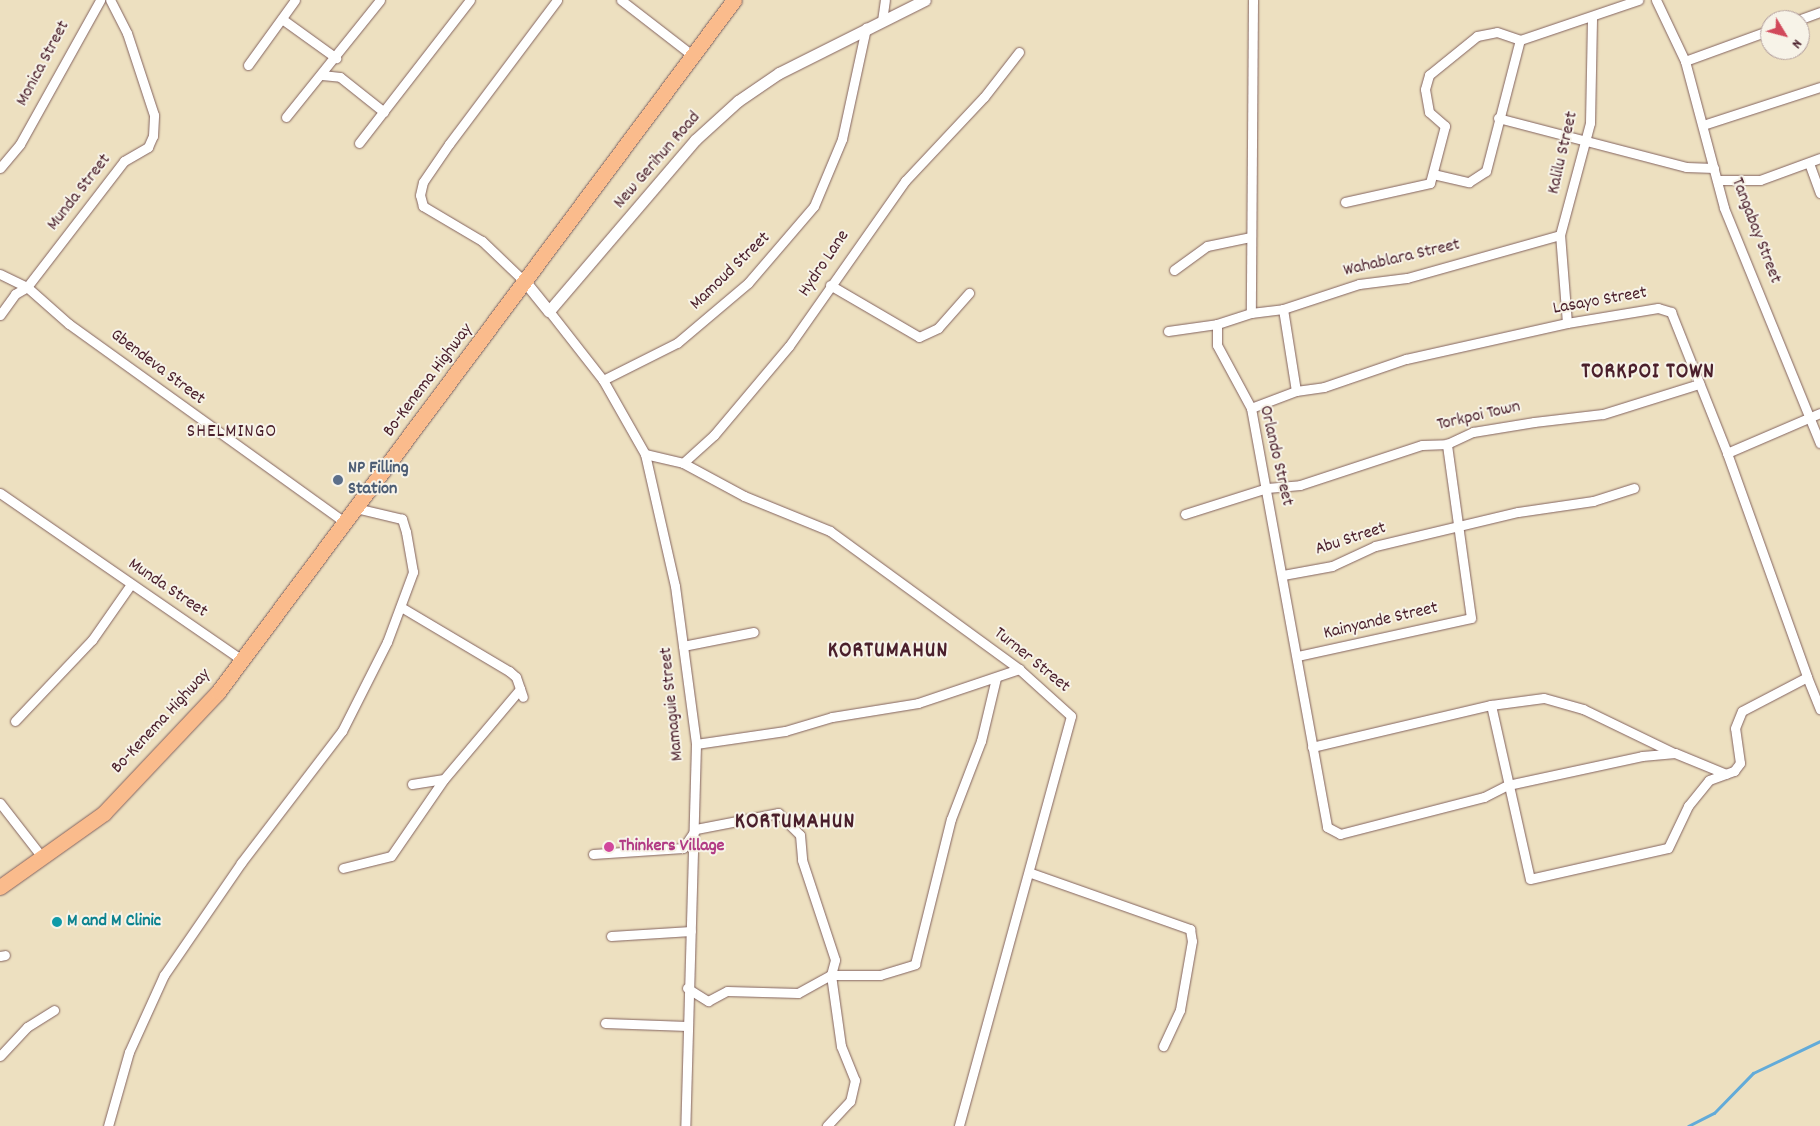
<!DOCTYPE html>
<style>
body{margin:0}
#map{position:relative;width:1820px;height:1126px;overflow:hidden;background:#ede0c0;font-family:Dekko,sans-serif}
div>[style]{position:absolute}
.stream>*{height:3px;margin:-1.5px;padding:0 1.5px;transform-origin:1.5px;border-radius:1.5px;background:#62abd9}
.roads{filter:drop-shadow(0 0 1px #83635f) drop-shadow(0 0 1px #83635f)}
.minor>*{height:9px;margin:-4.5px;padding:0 4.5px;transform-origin:4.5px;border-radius:4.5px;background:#fff}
.tertiary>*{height:11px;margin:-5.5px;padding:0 5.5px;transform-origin:5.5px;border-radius:5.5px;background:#fff}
.trunk>*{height:15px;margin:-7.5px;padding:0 7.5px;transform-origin:7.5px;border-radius:7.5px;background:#fabb8c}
.dots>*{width:14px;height:14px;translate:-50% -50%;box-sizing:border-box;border:2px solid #f7f3e8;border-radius:50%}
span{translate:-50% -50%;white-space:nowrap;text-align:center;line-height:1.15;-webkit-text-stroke:4px #f7f3e8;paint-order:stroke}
.street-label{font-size:18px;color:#4a1f2b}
.service-label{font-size:18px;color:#4e5e75;font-weight:700}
.left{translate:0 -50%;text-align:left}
.hotel-label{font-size:18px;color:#b23c85;font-weight:700}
.culture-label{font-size:18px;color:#0d838f;font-weight:700}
.neighbourhood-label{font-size:19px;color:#4a1f2b;letter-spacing:1px}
.district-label{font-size:22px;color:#4a1f2b;font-weight:700;letter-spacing:1px}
.north{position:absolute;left:1760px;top:10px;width:50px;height:50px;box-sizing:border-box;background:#f7f3e8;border:1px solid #b29e9c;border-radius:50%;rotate:127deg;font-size:14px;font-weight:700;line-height:20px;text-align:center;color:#4a1f2b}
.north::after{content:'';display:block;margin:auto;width:18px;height:22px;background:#d1495b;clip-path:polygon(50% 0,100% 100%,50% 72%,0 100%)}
</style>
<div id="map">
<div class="stream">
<div style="left:1688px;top:1126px;width:29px;rotate:-27deg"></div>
<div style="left:1714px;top:1113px;width:56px;rotate:-45.7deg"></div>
<div style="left:1753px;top:1073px;width:74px;rotate:-25.5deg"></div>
</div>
<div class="roads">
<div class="minor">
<div style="left:621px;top:0;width:90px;rotate:37.8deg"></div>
<div style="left:1253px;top:0;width:313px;rotate:90.4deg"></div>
<div style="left:1251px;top:313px;width:36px;rotate:162deg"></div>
<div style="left:1217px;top:324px;width:21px;rotate:90deg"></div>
<div style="left:1217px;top:345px;width:72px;rotate:61.6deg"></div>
<div style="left:1251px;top:408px;width:426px;rotate:79.7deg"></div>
<div style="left:1327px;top:827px;width:15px;rotate:28deg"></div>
<div style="left:1340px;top:834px;width:149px;rotate:-14.4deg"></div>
<div style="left:1484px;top:797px;width:27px;rotate:-27deg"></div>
<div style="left:1508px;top:785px;width:137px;rotate:-12.2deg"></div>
<div style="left:1642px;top:756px;width:33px;rotate:-5deg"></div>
<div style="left:1675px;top:753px;width:55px;rotate:22.4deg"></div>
<div style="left:1656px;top:0;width:68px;rotate:64.6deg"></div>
<div style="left:1685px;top:61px;width:152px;rotate:75.1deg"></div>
<div style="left:1724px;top:208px;width:254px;rotate:67.8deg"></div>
<div style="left:282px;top:19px;width:67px;rotate:35.8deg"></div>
<div style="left:1798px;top:20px;width:23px;rotate:-20deg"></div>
<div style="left:882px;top:21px;width:21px;rotate:-82deg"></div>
<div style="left:1685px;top:61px;width:90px;rotate:-20deg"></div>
<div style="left:248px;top:65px;width:80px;rotate:-54.1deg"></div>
<div style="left:322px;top:75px;width:18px;rotate:6deg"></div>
<div style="left:340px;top:77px;width:56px;rotate:38.5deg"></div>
<div style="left:286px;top:117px;width:150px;rotate:-51.2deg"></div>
<div style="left:1498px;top:118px;width:194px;rotate:14.6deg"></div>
<div style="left:1686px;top:167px;width:28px;rotate:2deg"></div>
<div style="left:1703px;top:125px;width:123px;rotate:-18deg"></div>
<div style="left:359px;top:143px;width:181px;rotate:-52.2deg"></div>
<div style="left:1809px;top:163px;width:32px;rotate:70deg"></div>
<div style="left:0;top:168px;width:31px;rotate:-50deg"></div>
<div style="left:20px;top:144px;width:165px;rotate:-60.9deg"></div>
<div style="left:1433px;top:174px;width:37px;rotate:13deg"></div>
<div style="left:1469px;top:182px;width:20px;rotate:-33deg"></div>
<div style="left:1486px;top:171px;width:135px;rotate:-75.5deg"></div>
<div style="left:1520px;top:40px;width:125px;rotate:-18.7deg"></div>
<div style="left:1717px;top:180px;width:43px"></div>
<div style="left:1760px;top:180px;width:64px;rotate:-20.1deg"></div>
<div style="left:1345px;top:202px;width:87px;rotate:-12.6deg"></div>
<div style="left:1430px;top:183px;width:59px;rotate:-75.3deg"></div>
<div style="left:1445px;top:126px;width:21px;rotate:-139deg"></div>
<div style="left:1429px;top:112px;width:23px;rotate:-100deg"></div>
<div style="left:1425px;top:89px;width:15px;rotate:-74deg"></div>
<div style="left:1429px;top:75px;width:62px;rotate:-39.1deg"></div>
<div style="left:1477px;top:36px;width:20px;rotate:-11deg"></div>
<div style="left:1497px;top:32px;width:24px;rotate:19deg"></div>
<div style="left:1174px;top:270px;width:41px;rotate:-36deg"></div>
<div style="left:1207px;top:246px;width:45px;rotate:-11.6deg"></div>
<div style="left:0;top:274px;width:30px;rotate:26deg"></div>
<div style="left:27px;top:287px;width:56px;rotate:41.4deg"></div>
<div style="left:69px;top:324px;width:340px;rotate:35.7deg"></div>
<div style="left:526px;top:283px;width:61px;rotate:-136.3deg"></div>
<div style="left:482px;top:241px;width:69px;rotate:-149.3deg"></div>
<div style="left:423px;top:206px;width:11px;rotate:-105deg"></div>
<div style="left:420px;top:195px;width:13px;rotate:-77deg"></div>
<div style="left:423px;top:182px;width:46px;rotate:-55.6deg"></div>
<div style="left:449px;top:144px;width:180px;rotate:-53.1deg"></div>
<div style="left:830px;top:285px;width:103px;rotate:30.3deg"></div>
<div style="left:919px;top:337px;width:21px;rotate:-25deg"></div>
<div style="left:938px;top:328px;width:47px;rotate:-48.5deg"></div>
<div style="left:1283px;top:309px;width:83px;rotate:81deg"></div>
<div style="left:1296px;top:391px;width:28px;rotate:-8deg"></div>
<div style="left:1324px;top:387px;width:87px;rotate:-18.9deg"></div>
<div style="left:1406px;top:359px;width:165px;rotate:-12.6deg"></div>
<div style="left:1567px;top:323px;width:92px;rotate:-9.4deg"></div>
<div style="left:1658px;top:308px;width:14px;rotate:17deg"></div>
<div style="left:1671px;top:312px;width:152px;rotate:68.3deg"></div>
<div style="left:1727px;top:453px;width:238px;rotate:70.3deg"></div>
<div style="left:549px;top:311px;width:88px;rotate:52deg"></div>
<div style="left:603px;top:380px;width:85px;rotate:60.4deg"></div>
<div style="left:645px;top:454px;width:135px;rotate:77.2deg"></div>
<div style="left:675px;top:586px;width:159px;rotate:82.4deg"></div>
<div style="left:696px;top:744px;width:382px;rotate:91.6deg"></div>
<div style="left:1251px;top:313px;width:32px;rotate:-7deg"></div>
<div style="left:1283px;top:309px;width:80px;rotate:-18.2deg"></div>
<div style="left:1359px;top:284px;width:48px;rotate:-7.1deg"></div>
<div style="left:1407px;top:278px;width:159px;rotate:-15.7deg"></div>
<div style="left:0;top:315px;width:26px;rotate:-54deg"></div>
<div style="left:15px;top:294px;width:14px;rotate:-30deg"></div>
<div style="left:27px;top:287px;width:159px;rotate:-52.4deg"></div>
<div style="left:124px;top:161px;width:28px;rotate:-30deg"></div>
<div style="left:148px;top:147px;width:12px;rotate:-66deg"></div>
<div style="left:153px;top:136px;width:21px;rotate:-87deg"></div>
<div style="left:154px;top:115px;width:86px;rotate:-108.2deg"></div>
<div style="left:127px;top:33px;width:37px;rotate:-117deg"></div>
<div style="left:1567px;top:323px;width:88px;rotate:-94.5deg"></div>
<div style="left:1560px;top:235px;width:116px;rotate:-75deg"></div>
<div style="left:1590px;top:123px;width:106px;rotate:-88.9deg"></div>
<div style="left:1168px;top:331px;width:49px;rotate:-8.1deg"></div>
<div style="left:603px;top:380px;width:83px;rotate:-26.6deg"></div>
<div style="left:677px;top:343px;width:93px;rotate:-40.2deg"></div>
<div style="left:748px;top:283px;width:101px;rotate:-49.4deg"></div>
<div style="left:814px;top:206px;width:73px;rotate:-67.3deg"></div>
<div style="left:842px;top:139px;width:114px;rotate:-77.8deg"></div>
<div style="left:1251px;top:408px;width:48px;rotate:-20.7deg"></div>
<div style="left:1727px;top:453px;width:101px;rotate:-23.3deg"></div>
<div style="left:645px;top:454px;width:39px;rotate:13deg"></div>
<div style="left:683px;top:463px;width:42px;rotate:-42.1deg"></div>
<div style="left:714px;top:435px;width:116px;rotate:-49.9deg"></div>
<div style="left:789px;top:346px;width:202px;rotate:-54.9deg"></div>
<div style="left:905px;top:181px;width:115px;rotate:-46.8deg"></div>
<div style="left:984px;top:97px;width:57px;rotate:-52.1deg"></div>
<div style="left:683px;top:463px;width:69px;rotate:28.4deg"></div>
<div style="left:744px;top:496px;width:93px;rotate:22.1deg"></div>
<div style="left:830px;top:531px;width:234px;rotate:36.1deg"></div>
<div style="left:1019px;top:669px;width:70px;rotate:42.1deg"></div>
<div style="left:1071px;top:716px;width:425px;rotate:105.3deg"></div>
<div style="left:0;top:493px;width:294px;rotate:34.6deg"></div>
<div style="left:1185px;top:514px;width:86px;rotate:-17.6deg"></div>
<div style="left:1267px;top:488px;width:33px;rotate:-5deg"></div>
<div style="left:1300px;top:485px;width:128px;rotate:-18.2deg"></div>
<div style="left:1422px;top:445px;width:25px;rotate:-2deg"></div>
<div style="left:1447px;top:444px;width:29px;rotate:-25deg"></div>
<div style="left:1473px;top:432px;width:62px;rotate:-9.3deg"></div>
<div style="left:1534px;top:422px;width:69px;rotate:-6.6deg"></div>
<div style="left:1603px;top:414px;width:101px;rotate:-17.4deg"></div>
<div style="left:1283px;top:575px;width:50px;rotate:-10.4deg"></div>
<div style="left:1332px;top:566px;width:47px;rotate:-24.9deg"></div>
<div style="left:1375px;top:546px;width:147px;rotate:-13.4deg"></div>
<div style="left:1518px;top:512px;width:76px;rotate:-8.3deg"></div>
<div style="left:1593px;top:501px;width:43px;rotate:-17.6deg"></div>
<div style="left:401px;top:607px;width:126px;rotate:30.7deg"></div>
<div style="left:509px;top:671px;width:9px;rotate:41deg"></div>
<div style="left:516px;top:677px;width:21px;rotate:71deg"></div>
<div style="left:683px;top:646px;width:72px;rotate:-11.2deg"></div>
<div style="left:1298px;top:656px;width:177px;rotate:-12.4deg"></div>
<div style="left:1471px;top:618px;width:176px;rotate:-97.9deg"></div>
<div style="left:1491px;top:705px;width:178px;rotate:77.4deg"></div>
<div style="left:1530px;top:879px;width:141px;rotate:-12.7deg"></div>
<div style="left:1668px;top:848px;width:47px;rotate:-64.5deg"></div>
<div style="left:1688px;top:806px;width:33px;rotate:-51deg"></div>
<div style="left:1709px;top:780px;width:27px;rotate:-20deg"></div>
<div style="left:1734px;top:771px;width:10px;rotate:-53deg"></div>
<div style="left:1740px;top:763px;width:35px;rotate:-98deg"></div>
<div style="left:1735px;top:728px;width:18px;rotate:-68deg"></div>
<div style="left:1742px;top:711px;width:73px;rotate:-27.6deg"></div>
<div style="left:1807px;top:677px;width:35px;rotate:68deg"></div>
<div style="left:15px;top:721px;width:112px;rotate:-46.5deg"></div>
<div style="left:92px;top:640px;width:68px;rotate:-55.1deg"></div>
<div style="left:696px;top:744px;width:90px;rotate:-8.3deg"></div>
<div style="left:785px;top:731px;width:49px;rotate:-16.6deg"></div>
<div style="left:832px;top:717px;width:87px;rotate:-9.2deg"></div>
<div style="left:918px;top:703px;width:107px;rotate:-18.6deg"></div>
<div style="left:1312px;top:747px;width:184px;rotate:-13.2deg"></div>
<div style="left:1491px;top:705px;width:53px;rotate:-7.5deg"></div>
<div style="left:1544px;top:698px;width:41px;rotate:15.8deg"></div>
<div style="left:1583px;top:709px;width:101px;rotate:25.8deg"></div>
<div style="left:412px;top:784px;width:32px;rotate:-9deg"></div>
<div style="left:444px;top:779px;width:118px;rotate:-49.8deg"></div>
<div style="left:0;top:803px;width:68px;rotate:52.1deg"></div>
<div style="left:593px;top:854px;width:90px;rotate:-3.8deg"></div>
<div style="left:683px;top:848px;width:23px;rotate:-56deg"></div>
<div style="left:696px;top:829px;width:84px;rotate:-11deg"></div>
<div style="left:778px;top:813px;width:31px;rotate:45deg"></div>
<div style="left:800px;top:835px;width:25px;rotate:85deg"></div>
<div style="left:802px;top:860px;width:105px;rotate:71.7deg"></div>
<div style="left:835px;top:960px;width:16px;rotate:105deg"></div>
<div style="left:831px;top:975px;width:72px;rotate:82deg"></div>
<div style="left:841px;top:1046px;width:37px;rotate:68deg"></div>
<div style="left:855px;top:1080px;width:22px;rotate:103deg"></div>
<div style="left:850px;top:1101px;width:34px;rotate:133deg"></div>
<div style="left:343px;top:868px;width:49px;rotate:-14deg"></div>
<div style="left:391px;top:856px;width:93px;rotate:-55.5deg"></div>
<div style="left:1031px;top:873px;width:169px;rotate:19.4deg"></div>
<div style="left:1190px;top:929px;width:12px;rotate:81deg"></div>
<div style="left:1192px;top:941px;width:70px;rotate:99.9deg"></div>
<div style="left:1180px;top:1010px;width:40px;rotate:115deg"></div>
<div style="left:611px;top:936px;width:80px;rotate:-3.6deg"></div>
<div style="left:0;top:956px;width:5px;rotate:-11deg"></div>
<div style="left:687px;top:988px;width:25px;rotate:32deg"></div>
<div style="left:708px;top:1001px;width:21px;rotate:-28deg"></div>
<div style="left:727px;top:991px;width:71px;rotate:1.6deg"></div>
<div style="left:798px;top:993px;width:38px;rotate:-29deg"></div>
<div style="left:831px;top:975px;width:49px"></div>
<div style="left:880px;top:975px;width:37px;rotate:-17deg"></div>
<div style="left:915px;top:964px;width:149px;rotate:-76.1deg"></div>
<div style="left:951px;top:819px;width:84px;rotate:-69deg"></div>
<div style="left:981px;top:741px;width:65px;rotate:-76.6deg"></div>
<div style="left:605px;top:1023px;width:82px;rotate:2.1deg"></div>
<div style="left:0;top:1056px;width:40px;rotate:-47deg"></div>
<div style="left:27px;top:1027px;width:32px;rotate:-32deg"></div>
<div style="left:108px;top:1126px;width:77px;rotate:-74.2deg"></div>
<div style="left:129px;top:1052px;width:85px;rotate:-65.6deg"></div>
<div style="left:164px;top:975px;width:136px;rotate:-55.5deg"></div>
<div style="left:241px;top:863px;width:166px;rotate:-52.6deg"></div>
<div style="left:342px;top:731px;width:100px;rotate:-63.2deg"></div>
<div style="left:387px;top:642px;width:75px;rotate:-69.6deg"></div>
<div style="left:413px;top:572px;width:41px;rotate:-99.9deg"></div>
<div style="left:406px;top:532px;width:14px;rotate:-107deg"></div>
<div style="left:402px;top:519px;width:47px;rotate:-166.6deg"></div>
</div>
<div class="tertiary">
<div style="left:526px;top:283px;width:36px;rotate:51deg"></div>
<div style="left:549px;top:311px;width:225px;rotate:-49.5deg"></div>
<div style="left:695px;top:140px;width:58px;rotate:-42.2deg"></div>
<div style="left:738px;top:101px;width:50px;rotate:-34.3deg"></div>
<div style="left:779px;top:73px;width:163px;rotate:-26.6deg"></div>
</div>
<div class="trunk">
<div style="left:0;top:887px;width:128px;rotate:-35.4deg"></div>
<div style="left:104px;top:813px;width:166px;rotate:-46.7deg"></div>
<div style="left:218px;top:692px;width:863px;rotate:-53.29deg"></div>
</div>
</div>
<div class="dots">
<div style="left:338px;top:480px;background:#5c6f8a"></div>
<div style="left:609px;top:847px;background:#d1479c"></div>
<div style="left:57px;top:922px;background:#0f9aa8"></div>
</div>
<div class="street-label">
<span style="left:44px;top:64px;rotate:-62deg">Monica Street</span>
<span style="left:1564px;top:153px;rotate:-77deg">Kalilu Street</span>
<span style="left:658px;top:161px;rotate:-49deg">New Gerihun Road</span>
<span style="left:80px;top:193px;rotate:-52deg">Munda Street</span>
<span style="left:1755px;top:231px;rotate:69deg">Tangabay Street</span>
<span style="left:1402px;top:259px;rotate:-13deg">Wahablara Street</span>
<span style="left:825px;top:264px;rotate:-56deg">Hydro Lane</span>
<span style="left:731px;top:272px;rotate:-44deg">Mamoud Street</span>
<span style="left:1600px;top:302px;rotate:-10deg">Lasayo Street</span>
<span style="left:157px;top:368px;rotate:37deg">Gbendeva Street</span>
<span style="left:429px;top:381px;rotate:-53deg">Bo-Kenema Highway</span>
<span style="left:1479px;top:417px;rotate:-13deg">Torkpoi Town</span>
<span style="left:1275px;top:456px;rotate:77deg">Orlando Street</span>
<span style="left:1351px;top:540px;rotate:-18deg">Abu Street</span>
<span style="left:167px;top:589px;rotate:34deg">Munda Street</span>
<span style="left:1381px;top:622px;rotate:-13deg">Kainyande Street</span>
<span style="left:1031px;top:661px;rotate:39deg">Turner Street</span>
<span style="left:673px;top:704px;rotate:-96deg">Mamaguie Street</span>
<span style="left:162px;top:722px;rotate:-47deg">Bo-Kenema Highway</span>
</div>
<div class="service-label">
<span class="left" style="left:348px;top:480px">NP Filling<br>Station</span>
</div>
<div class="hotel-label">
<span class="left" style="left:619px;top:847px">Thinkers Village</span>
</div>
<div class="culture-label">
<span class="left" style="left:67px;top:922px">M and M Clinic</span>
</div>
<div class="neighbourhood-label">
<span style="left:232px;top:433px">SHELMINGO</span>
</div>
<div class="district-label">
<span style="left:1648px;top:373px">TORKPOI TOWN</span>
<span style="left:888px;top:652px">KORTUMAHUN</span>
<span style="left:795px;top:823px">KORTUMAHUN</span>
</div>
<div class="north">N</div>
</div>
